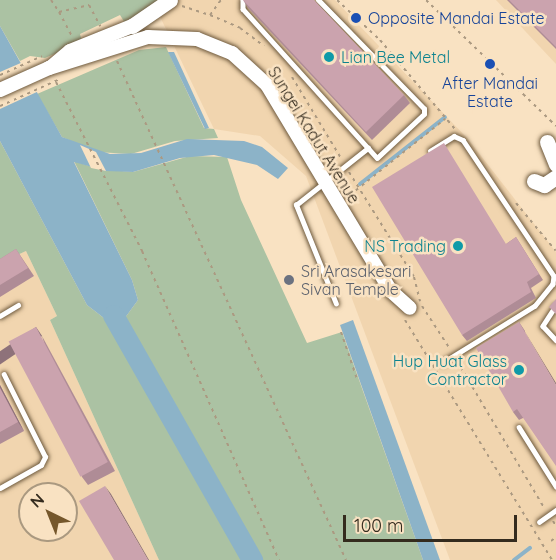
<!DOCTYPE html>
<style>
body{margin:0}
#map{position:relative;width:556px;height:560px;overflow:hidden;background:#f9e2c2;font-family:Quicksand,sans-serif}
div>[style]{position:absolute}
.built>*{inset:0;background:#f1d5af}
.green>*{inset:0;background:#abc2a3}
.water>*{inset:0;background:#8cb3c8}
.pier>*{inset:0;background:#f9e2c2}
.stream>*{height:4px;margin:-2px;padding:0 2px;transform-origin:2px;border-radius:2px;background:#8cb3c8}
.river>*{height:21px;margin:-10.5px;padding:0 10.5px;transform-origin:10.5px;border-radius:10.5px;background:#8cb3c8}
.path>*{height:2px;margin-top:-1px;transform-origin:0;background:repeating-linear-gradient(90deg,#ab9981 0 3px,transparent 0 7.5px)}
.roads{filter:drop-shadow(0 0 2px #6e5a3e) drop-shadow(0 0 2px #6e5a3e)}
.lane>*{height:4.5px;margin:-2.25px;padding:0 2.25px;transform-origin:2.25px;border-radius:2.25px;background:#fff}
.secondary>*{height:14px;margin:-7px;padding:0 7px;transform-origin:7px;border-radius:7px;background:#fff}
.primary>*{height:15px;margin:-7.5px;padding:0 7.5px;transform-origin:7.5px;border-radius:7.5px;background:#fff}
.wall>*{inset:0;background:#af8c96}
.shaded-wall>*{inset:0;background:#8e727a;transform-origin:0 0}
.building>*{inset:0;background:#cba3ae;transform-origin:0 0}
.dots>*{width:16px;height:16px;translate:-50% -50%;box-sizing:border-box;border:3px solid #f9e2c2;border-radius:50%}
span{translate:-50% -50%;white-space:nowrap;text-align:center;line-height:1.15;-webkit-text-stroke:5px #f9e2c2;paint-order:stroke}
.transit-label{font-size:16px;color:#164399}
.left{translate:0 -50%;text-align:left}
.culture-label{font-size:16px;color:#0d838f}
.right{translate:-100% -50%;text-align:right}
.street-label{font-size:16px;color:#342b1e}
.worship-label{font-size:16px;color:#5b616d}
.north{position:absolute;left:18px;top:482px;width:60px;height:60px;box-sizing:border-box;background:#f9e2c2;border:2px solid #aa9980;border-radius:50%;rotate:317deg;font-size:16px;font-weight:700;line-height:24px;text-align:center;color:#342b1e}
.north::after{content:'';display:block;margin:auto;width:21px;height:27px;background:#75572b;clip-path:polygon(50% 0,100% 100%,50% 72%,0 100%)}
.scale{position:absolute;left:343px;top:515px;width:174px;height:27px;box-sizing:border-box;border:3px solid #342b1e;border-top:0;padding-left:8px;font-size:18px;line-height:21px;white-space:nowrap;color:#342b1e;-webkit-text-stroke:4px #f9e2c2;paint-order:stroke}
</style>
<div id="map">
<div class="built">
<div style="clip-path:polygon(152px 0,335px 0,467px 138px,556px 252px,556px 560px,450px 560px,306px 176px,260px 136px,214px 129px)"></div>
<div style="clip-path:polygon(496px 0,556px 0,556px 64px)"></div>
<div style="clip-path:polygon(evenodd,26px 251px,57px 316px,50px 320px,159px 560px,0 560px,0 263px,26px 251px,30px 494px,66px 494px,66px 530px,30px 530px,30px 494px)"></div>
</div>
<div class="green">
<div style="clip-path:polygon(0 0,162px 0,125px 23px,120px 15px,80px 34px,82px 42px,45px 58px,30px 56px,20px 61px,0 26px)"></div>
<div style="clip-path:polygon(166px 47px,204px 128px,214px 129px,218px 138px,175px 141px,131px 154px,96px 152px,62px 137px,37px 94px,139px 50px)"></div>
<div style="clip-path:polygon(0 141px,87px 305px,109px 322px,121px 340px,128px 338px,122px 322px,138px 300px,132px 280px,74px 161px,98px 169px,133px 172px,190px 156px,227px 157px,241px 200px,307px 343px,342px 332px,423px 560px,159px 560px,50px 320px,57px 316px,26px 251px,0 263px)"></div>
</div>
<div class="water">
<div style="clip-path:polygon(0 26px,62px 137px,110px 154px,141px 153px,187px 139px,244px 141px,262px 147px,288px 168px,278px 179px,257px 165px,214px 155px,180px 158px,133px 172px,106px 171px,74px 162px,132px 280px,138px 300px,122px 322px,128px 338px,121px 341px,109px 322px,87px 305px,0 141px)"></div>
<div style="clip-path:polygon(168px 52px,174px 52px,209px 128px,205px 129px)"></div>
<div style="clip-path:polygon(353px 320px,440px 560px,423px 560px,340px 325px)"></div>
</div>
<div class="pier">
<div style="clip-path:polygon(23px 62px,39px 91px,0 109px,0 72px)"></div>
<div style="clip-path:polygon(80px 145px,96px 152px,106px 171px,91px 168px)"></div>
</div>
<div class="stream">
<div style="left:360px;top:184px;width:108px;rotate:-38.2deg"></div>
<div style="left:514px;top:560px;width:20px;rotate:-37deg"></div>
</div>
<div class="river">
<div style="left:113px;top:315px;width:282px;rotate:60.4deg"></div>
</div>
<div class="path">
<div style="left:51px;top:0;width:14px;rotate:56deg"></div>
<div style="left:59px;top:12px;width:31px;rotate:-13deg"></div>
<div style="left:89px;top:5px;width:24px;rotate:62deg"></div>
<div style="left:337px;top:0;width:59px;rotate:42.9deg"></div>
<div style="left:380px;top:40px;width:116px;rotate:49.9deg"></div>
<div style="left:426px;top:0;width:181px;rotate:44.1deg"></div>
<div style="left:182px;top:6px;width:29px;rotate:18deg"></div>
<div style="left:210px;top:15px;width:19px;rotate:-54deg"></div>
<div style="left:59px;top:12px;width:27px;rotate:62deg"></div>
<div style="left:210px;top:15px;width:33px;rotate:23deg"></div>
<div style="left:240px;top:28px;width:30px;rotate:37deg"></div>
<div style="left:117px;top:61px;width:549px;rotate:65.35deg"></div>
<div style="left:0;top:75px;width:46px;rotate:-24.3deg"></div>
<div style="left:292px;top:77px;width:97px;rotate:58.9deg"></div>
<div style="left:56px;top:82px;width:190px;rotate:63deg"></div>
<div style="left:142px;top:251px;width:338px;rotate:66.1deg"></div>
<div style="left:0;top:106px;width:66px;rotate:-24.2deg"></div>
<div style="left:349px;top:172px;width:123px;rotate:58.2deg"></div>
<div style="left:414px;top:277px;width:25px;rotate:76deg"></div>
<div style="left:350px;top:195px;width:122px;rotate:-38.7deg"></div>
<div style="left:516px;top:203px;width:62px;rotate:50.2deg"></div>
<div style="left:422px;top:306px;width:51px;rotate:56.9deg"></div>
<div style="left:405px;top:320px;width:281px;rotate:58.5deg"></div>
<div style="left:341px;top:332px;width:50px;rotate:71.2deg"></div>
<div style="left:457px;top:361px;width:172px;rotate:59.3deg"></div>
<div style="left:553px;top:521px;width:6px;rotate:59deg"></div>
<div style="left:551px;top:541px;width:6px;rotate:-39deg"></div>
</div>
<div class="roads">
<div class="lane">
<div style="left:243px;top:0;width:9px;rotate:90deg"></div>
<div style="left:243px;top:9px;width:200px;rotate:48deg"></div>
<div style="left:377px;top:158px;width:64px;rotate:-43.1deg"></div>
<div style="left:424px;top:114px;width:5px;rotate:-90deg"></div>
<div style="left:424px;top:109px;width:152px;rotate:-134.2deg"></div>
<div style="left:430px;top:151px;width:28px;rotate:-32deg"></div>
<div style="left:454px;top:136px;width:10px;rotate:24deg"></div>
<div style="left:463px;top:140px;width:164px;rotate:56.2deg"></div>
<div style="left:554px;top:276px;width:8px;rotate:97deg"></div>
<div style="left:553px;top:284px;width:28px;rotate:129deg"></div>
<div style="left:535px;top:306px;width:108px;rotate:148.2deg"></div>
<div style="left:336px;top:304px;width:107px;rotate:-112deg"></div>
<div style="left:296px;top:205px;width:92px;rotate:-38.4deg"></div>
<div style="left:556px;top:306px;width:24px;rotate:123deg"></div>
<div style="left:543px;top:326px;width:19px;rotate:47deg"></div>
<div style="left:0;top:316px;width:21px;rotate:-31deg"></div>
<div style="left:519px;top:427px;width:70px;rotate:57.9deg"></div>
<div style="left:0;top:488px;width:47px;rotate:-29.3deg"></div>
<div style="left:41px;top:465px;width:9px;rotate:-63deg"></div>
<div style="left:45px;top:457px;width:92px;rotate:-116.6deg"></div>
<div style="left:539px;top:522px;width:21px;rotate:-35deg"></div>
</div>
<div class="secondary">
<div style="left:51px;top:67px;width:25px;rotate:-40deg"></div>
<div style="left:70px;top:51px;width:67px;rotate:-22deg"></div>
<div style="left:0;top:90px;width:54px;rotate:-24.2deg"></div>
<div style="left:49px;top:68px;width:104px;rotate:-17.4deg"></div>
<div style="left:148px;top:37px;width:49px;rotate:2.3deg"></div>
<div style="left:197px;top:39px;width:38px;rotate:22deg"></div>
<div style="left:232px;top:53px;width:47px;rotate:42.4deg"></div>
<div style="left:267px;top:85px;width:240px;rotate:59deg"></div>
<div style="left:391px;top:291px;width:25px;rotate:42deg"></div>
</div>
<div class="primary">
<div style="left:132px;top:26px;width:46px;rotate:-34.4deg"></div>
<div style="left:547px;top:142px;width:24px;rotate:68deg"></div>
<div style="left:534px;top:181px;width:11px;rotate:22deg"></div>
<div style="left:544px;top:185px;width:14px;rotate:-34deg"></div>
</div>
</div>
<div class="wall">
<div style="clip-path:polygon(243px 0,404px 95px,410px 103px,372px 140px,248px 8px)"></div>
<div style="clip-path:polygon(507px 0,556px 0,556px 49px)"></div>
<div style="clip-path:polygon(516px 237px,543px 280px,531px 288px,536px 298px,467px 341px,462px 335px,506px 244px)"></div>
<div style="clip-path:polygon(16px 249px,34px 276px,0 297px,0 259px)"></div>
<div style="clip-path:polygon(519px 322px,525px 331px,523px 418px,519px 420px,513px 412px)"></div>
<div style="clip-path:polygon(42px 336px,115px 471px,88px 485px,82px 477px)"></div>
<div style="clip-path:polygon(0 385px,24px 431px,0 444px)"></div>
</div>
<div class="shaded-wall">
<div style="clip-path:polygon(519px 322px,556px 383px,556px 385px)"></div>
<div style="left:36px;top:327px;width:11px;height:153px;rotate:56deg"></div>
<div style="clip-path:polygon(0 385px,24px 431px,18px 422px,0 388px)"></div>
<div style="clip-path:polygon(105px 486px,111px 494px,149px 560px,148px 560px)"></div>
</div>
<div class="building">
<div style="clip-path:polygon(243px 0,314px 0,404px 95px,366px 132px)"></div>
<div style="clip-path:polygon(509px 0,556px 0,556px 47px)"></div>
<div style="clip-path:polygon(444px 143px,506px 244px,516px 237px,539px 274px,527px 282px,531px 292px,462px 335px,372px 187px)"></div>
<div style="clip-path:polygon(16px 249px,28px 268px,0 285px,0 259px)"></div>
<div style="clip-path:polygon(556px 299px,556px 314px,549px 307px)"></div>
<div style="clip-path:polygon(519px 322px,556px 385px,556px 466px,517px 409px,513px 412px,476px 348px)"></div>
<div style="left:36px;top:327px;width:153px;height:31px;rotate:62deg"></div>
<div style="clip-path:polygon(0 388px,18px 422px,0 432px)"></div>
<div style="clip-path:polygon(105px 486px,148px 560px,114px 560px,79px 501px)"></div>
</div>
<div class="dots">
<div style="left:356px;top:18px;background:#1a4fb4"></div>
<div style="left:329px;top:57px;background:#0f9aa8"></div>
<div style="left:490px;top:64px;background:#1a4fb4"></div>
<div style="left:458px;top:246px;background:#0f9aa8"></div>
<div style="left:289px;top:280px;background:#6b7280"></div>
<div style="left:519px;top:370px;background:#0f9aa8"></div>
</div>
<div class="transit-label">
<span class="left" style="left:368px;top:18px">Opposite Mandai Estate</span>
<span style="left:490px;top:92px">After Mandai<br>Estate</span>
</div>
<div class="culture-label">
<span class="left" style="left:341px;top:57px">Lian Bee Metal</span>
<span class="right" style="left:446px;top:246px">NS Trading</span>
<span class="right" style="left:507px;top:370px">Hup Huat Glass<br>Contractor</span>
</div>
<div class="street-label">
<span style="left:314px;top:135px;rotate:58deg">Sungei Kadut Avenue</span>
</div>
<div class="worship-label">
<span class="left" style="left:301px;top:280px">Sri Arasakesari<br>Sivan Temple</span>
</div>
<div class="north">N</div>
<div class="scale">100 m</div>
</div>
